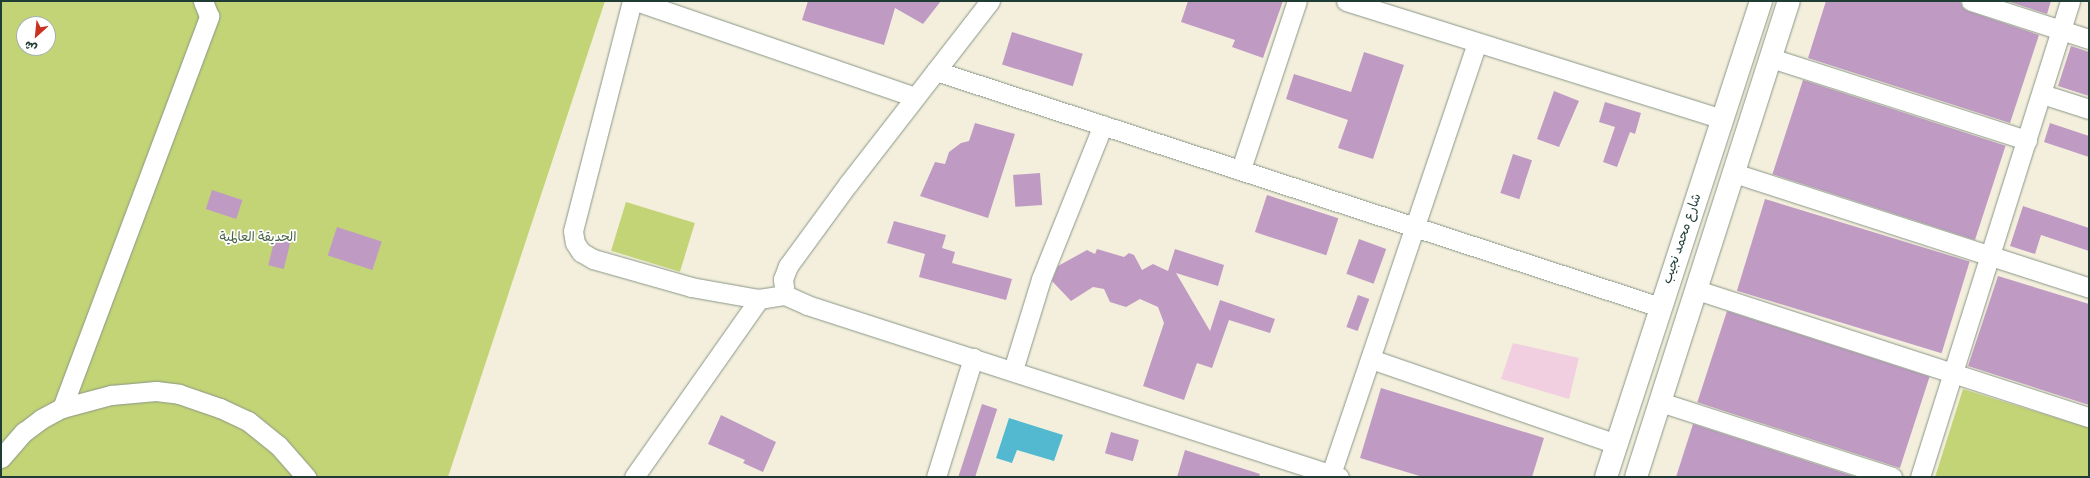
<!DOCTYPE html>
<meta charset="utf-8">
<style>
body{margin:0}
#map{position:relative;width:2090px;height:478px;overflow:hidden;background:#f3efdc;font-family:"Indie Flower","Playpen Sans Arabic",sans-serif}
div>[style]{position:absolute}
.built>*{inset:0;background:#f2cfe0}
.green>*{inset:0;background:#c3d476;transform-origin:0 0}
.water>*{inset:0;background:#53b9d1}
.building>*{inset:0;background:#bf9bc4;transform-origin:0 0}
.roads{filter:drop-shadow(0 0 1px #899688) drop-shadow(0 0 1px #899688)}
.minor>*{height:19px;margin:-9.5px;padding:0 9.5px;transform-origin:9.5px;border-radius:9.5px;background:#fff}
.secondary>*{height:22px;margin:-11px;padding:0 11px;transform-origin:11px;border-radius:11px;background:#fff}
span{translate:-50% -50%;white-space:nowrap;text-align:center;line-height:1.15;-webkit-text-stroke:3.5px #fff;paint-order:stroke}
.park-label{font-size:13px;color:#486344}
.street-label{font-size:13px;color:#1f3d34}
.frame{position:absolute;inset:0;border:2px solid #1f3d34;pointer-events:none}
.north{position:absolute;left:16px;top:16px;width:40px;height:40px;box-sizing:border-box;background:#fff;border:1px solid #a5b1ae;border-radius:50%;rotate:207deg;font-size:11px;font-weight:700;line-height:16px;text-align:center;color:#1f3d34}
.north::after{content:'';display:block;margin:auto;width:14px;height:18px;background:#c8321e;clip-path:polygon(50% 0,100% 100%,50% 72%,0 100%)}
</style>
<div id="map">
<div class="built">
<div style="clip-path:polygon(1513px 343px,1579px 358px,1569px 399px,1501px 379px)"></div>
</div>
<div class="green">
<div style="clip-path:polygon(evenodd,1px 1px,605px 1px,448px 477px,1px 477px,1px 1px,24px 24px,48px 24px,48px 48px,24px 48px,24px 24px)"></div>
<div style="left:626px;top:202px;width:72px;height:51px;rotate:17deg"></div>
<div style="clip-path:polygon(1963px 389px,2089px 428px,2089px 477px,1935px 477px)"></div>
</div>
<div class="water">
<div style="clip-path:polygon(1009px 418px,1063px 435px,1054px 461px,1017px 450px,1012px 463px,996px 458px)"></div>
</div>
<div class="building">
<div style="clip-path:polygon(808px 1px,941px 1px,923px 24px,895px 8px,884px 45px,802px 20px)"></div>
<div style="clip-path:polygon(1188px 1px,1283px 1px,1263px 58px,1232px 47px,1235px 40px,1181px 22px)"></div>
<div style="clip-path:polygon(1826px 1px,1960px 1px,1963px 8px,1968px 11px,2039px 35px,2010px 123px,1808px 58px)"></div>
<div style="clip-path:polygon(2007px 1px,2051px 1px,2047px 14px)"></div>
<div style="left:1012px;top:32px;width:74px;height:34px;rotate:17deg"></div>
<div style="clip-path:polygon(2071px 46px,2089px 52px,2089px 96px,2058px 86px)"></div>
<div style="clip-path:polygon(1364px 52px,1404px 65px,1373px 159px,1338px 148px,1348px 120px,1286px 99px,1294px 74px,1351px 92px)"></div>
<div style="left:1803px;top:80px;width:213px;height:99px;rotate:18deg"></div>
<div style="clip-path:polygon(1554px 91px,1579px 101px,1559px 147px,1537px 139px)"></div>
<div style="clip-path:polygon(1605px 102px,1641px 113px,1635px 134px,1630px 132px,1617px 167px,1603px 162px,1615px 127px,1599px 122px)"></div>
<div style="clip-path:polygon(975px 123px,1015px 134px,988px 218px,920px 196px,935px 162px,945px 164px,949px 152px,961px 143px,969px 141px)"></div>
<div style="clip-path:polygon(2050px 123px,2089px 136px,2089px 157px,2044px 142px)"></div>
<div style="left:1513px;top:154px;width:20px;height:41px;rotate:18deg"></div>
<div style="left:1040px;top:173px;width:32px;height:27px;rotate:86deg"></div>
<div style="left:212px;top:190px;width:32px;height:20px;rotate:18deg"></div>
<div style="left:1267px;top:195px;width:75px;height:39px;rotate:18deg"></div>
<div style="left:1765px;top:199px;width:214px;height:96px;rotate:17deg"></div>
<div style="clip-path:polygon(2023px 206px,2089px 228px,2089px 251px,2041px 235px,2035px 254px,2010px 246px)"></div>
<div style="clip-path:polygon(894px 221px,946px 235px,942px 248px,955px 252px,952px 263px,1012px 279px,1006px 300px,919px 277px,925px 254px,887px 243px)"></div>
<div style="left:337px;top:227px;width:47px;height:30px;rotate:18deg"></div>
<div style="left:275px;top:238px;width:16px;height:28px;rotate:14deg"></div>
<div style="left:1359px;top:239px;width:29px;height:37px;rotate:20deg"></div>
<div style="clip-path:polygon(1097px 249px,1124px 257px,1129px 253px,1134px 255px,1142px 270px,1153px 264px,1168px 271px,1175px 249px,1224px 265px,1218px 286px,1176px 273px,1210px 331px,1220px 300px,1275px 319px,1270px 333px,1229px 320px,1212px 368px,1197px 363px,1184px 400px,1143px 386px,1164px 323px,1158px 307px,1140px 299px,1126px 307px,1110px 302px,1104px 289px,1093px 287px,1071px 301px,1052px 281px,1058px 266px,1087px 250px,1095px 254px)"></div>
<div style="clip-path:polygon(1998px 276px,2089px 304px,2089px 405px,1968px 366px)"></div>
<div style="left:1358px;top:295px;width:12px;height:34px;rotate:20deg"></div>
<div style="left:1727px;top:311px;width:213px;height:96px;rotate:18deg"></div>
<div style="clip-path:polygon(1381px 388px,1544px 438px,1532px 477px,1423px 477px,1360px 458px)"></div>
<div style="left:982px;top:404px;width:16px;height:77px;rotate:18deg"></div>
<div style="clip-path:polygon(721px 415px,776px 442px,763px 472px,743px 463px,745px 460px,708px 444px)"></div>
<div style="clip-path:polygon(1693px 424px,1856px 477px,1676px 477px)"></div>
<div style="left:1111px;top:432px;width:29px;height:22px;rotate:16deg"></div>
<div style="clip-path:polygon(1185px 450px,1260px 474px,1259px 477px,1177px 477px)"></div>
</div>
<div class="roads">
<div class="minor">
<div style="left:632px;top:1px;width:237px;rotate:104.4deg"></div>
<div style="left:573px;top:231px;width:12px;rotate:81deg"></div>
<div style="left:575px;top:243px;width:11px;rotate:56deg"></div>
<div style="left:581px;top:252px;width:14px;rotate:30deg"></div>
<div style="left:593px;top:259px;width:102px;rotate:15.9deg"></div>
<div style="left:691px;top:287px;width:69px;rotate:10deg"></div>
<div style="left:759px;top:299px;width:26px;rotate:-9deg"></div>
<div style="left:636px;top:1px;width:295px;rotate:19deg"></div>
<div style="left:990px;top:1px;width:232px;rotate:127.8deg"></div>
<div style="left:848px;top:184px;width:102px;rotate:126.2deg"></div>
<div style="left:788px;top:266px;width:14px;rotate:111deg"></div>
<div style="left:783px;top:279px;width:16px;rotate:83deg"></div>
<div style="left:785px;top:295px;width:24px;rotate:24deg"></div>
<div style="left:807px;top:305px;width:559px;rotate:17.92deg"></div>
<div style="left:1346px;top:1px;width:395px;rotate:17.4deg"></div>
<div style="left:1971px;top:1px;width:124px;rotate:17.9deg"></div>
<div style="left:1771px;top:58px;width:269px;rotate:17.8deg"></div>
<div style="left:936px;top:71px;width:761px;rotate:18.05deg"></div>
<div style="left:2042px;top:94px;width:49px;rotate:17.7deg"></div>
<div style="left:1241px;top:169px;width:177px;rotate:-71.6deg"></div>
<div style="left:1734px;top:173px;width:373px;rotate:17.9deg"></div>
<div style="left:1697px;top:290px;width:412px;rotate:18deg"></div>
<div style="left:1371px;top:359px;width:260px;rotate:19.1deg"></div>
<div style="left:1013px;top:370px;width:95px;rotate:-72.9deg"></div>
<div style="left:1041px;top:279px;width:166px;rotate:-68.1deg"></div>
<div style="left:1660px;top:402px;width:244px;rotate:17.9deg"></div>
<div style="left:62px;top:408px;width:419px;rotate:-69.4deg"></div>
<div style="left:209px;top:16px;width:16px;rotate:-112deg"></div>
<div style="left:1px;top:458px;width:35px;rotate:-49deg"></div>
<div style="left:24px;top:432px;width:21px;rotate:-37deg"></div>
<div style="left:41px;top:419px;width:24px;rotate:-28deg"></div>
<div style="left:62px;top:408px;width:51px;rotate:-14.9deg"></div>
<div style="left:111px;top:395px;width:45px;rotate:-5.1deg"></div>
<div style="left:156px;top:391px;width:23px;rotate:7deg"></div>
<div style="left:179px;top:394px;width:43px;rotate:18.9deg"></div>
<div style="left:220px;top:408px;width:31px;rotate:25deg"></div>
<div style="left:248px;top:421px;width:38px;rotate:39deg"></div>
<div style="left:278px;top:445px;width:43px;rotate:48.8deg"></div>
<div style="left:1331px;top:474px;width:455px;rotate:-71.3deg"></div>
<div style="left:634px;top:477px;width:218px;rotate:-54.9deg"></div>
<div style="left:936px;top:477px;width:125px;rotate:-72.7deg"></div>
<div style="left:1920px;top:477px;width:499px;rotate:-72.5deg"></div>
</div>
<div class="secondary">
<div style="left:1606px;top:477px;width:501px;rotate:-71.96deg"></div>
<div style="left:1636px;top:477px;width:500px;rotate:-72.2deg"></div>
</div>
</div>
<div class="park-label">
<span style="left:258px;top:238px">الحديقة العالمية</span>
</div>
<div class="street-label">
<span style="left:1683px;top:239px;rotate:-71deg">شارع محمد نجيب</span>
</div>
<div class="frame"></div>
<div class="north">ش</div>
</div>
